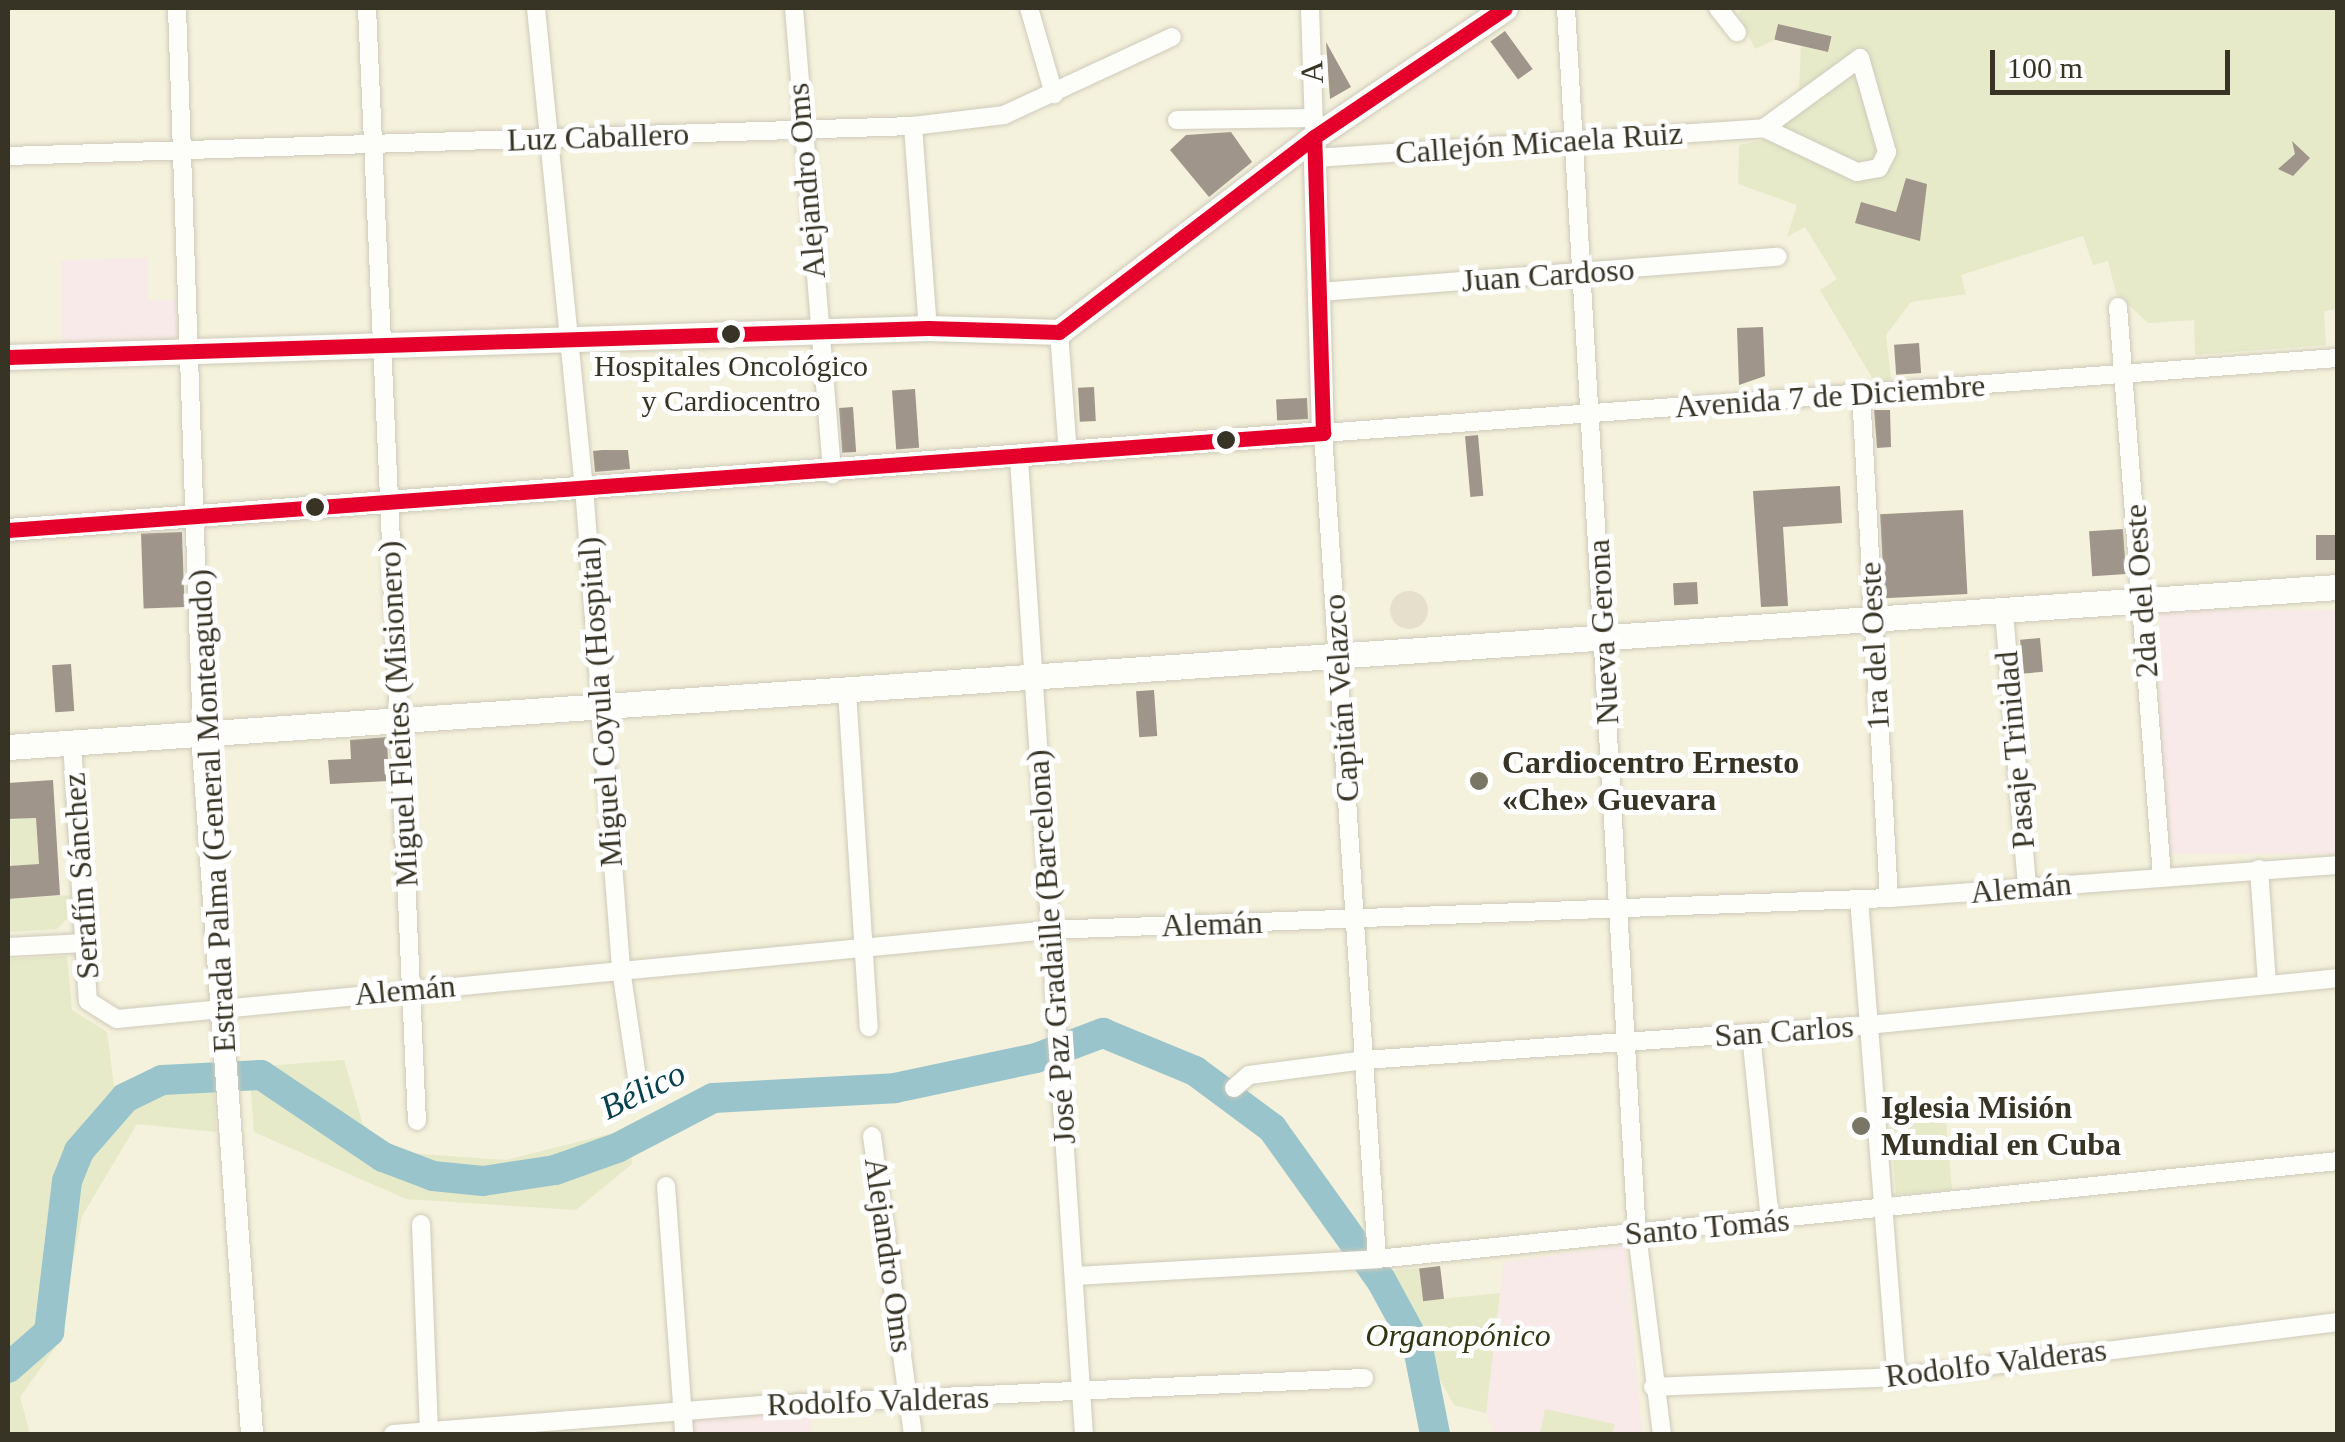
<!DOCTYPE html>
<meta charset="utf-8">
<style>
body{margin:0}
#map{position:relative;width:2345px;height:1442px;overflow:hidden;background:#f4f1dc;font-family:"Times New Roman",serif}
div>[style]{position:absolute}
.industrial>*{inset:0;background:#e6dfcb}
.round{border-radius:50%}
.education>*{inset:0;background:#f8eae8;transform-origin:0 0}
.green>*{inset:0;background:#e6eac9;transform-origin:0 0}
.river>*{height:30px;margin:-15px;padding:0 15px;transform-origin:15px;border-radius:15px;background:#9ac4cb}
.building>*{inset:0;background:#9f958a;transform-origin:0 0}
.roads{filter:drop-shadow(0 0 2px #cecaba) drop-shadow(0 0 2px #cecaba)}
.minor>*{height:18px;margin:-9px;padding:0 9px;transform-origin:9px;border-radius:9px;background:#fdfdfa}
.tertiary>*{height:22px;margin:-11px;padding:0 11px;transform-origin:11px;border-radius:11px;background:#fdfdfa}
.secondary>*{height:25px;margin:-12.5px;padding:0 12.5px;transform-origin:12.5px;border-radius:12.5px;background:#fdfdfa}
.bus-1>*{height:15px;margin:-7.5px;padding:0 7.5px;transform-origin:7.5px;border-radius:7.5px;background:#e4002b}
.dots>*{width:28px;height:28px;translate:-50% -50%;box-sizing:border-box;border:5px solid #fff;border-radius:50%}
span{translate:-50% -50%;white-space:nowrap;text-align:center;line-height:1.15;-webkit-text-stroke:10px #fff;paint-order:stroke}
.bus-label{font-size:30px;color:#373425}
.street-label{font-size:32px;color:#373425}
.poi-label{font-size:32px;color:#373425;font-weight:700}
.left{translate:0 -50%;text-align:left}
.park-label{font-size:32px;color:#303710;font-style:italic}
.water-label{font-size:35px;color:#08404f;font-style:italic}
.frame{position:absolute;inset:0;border:10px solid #373425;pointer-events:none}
.scale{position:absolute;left:1990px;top:50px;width:240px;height:45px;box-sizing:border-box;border:5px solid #373425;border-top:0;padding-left:12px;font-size:30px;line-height:35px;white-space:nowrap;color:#373425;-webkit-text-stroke:8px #fff;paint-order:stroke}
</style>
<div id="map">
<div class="industrial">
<div class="round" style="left:1390px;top:591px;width:38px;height:38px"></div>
</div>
<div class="education">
<div style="clip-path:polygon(147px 258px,148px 300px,176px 300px,177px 342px,62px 344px,61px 260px)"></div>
<div style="left:2337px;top:610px;width:244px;height:178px;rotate:90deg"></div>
<div style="clip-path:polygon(1625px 1245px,1642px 1434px,1494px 1434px,1486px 1413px,1504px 1262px)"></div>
<div style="clip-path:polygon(810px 1409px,812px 1434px,690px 1434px,689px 1420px)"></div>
</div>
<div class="green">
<div style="clip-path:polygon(1745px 8px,2337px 8px,2338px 309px,2324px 311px,2326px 345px,2195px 355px,2194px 320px,2148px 323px,2116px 293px,2108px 261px,2093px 265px,2083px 236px,1961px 275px,1966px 294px,1911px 302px,1886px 335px,1891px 379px,1874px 381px,1820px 290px,1837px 279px,1805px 227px,1787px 237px,1797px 205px,1738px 184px,1739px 145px,1765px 140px,1798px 112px,1801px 46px,1828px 52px,1832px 36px,1778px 24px,1774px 40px,1755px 49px,1738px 12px)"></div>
<div style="left:36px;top:818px;width:46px;height:28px;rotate:86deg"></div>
<div style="clip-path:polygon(71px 895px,72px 914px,57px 929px,8px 932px,8px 899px)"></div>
<div style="clip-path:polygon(67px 956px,72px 1010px,107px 1032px,114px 1086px,161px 1065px,213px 1069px,216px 1132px,137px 1124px,82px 1216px,55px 1348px,20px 1397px,30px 1434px,8px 1434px,8px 959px)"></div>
<div style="clip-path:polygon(344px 1060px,365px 1132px,405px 1153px,506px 1160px,629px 1129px,632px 1164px,576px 1210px,406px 1199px,254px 1132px,249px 1067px)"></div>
<div style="left:1945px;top:1110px;width:80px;height:56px;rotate:85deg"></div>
<div style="clip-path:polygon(1419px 1268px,1423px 1301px,1500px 1293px,1486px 1413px,1454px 1405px,1381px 1272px)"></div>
<div style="clip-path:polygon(1545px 1409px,1615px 1424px,1612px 1434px,1540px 1434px)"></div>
</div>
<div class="river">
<div style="left:8px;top:1368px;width:55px;rotate:-41.3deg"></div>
<div style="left:49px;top:1332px;width:152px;rotate:-83.2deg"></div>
<div style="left:67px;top:1181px;width:32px;rotate:-68deg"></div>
<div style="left:79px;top:1151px;width:70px;rotate:-49deg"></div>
<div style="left:125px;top:1098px;width:41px;rotate:-25.9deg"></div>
<div style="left:162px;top:1080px;width:99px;rotate:-2.9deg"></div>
<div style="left:261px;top:1075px;width:147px;rotate:33.9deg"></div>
<div style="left:383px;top:1157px;width:53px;rotate:20.8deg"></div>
<div style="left:433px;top:1176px;width:50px;rotate:5.7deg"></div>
<div style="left:483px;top:1181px;width:73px;rotate:-8.7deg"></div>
<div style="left:555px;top:1170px;width:66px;rotate:-19.5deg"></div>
<div style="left:617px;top:1148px;width:108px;rotate:-27.5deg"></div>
<div style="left:713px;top:1098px;width:182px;rotate:-3.1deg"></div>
<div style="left:895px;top:1088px;width:144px;rotate:-12deg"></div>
<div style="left:1036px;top:1058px;width:72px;rotate:-20.5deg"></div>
<div style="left:1103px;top:1033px;width:100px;rotate:22.4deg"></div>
<div style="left:1195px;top:1071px;width:96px;rotate:36.5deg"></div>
<div style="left:1272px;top:1128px;width:187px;rotate:54.4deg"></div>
<div style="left:1381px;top:1280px;width:77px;rotate:61.4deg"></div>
<div style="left:1418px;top:1348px;width:88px;rotate:78.8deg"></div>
</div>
<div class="building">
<div style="left:1778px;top:24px;width:55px;height:16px;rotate:13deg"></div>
<div style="left:1505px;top:31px;width:47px;height:18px;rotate:54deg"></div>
<div style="clip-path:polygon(1326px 42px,1351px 87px,1330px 99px)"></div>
<div style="clip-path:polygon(1231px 132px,1252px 162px,1209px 197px,1170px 150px,1186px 135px)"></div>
<div style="clip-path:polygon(2292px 141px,2310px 158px,2293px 176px,2278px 169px,2295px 154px)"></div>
<div style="clip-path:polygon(1906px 178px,1927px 184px,1920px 241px,1855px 223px,1861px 202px,1896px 212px)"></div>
<div style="clip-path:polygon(1763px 327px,1765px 376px,1739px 385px,1737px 328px)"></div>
<div style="left:1919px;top:343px;width:30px;height:25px;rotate:86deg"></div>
<div style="left:1094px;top:387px;width:34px;height:16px;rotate:87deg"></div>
<div style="left:915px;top:389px;width:59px;height:23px;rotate:86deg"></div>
<div style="left:1307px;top:398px;width:21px;height:31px;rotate:87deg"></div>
<div style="left:853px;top:407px;width:45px;height:14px;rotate:86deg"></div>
<div style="clip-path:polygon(1874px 410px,1890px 410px,1891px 447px,1877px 448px)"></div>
<div style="left:1478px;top:435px;width:61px;height:13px;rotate:85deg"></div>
<div style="clip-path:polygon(602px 450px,628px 450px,630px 469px,595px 472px,593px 451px)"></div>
<div style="clip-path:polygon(1840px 486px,1842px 523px,1783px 527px,1788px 606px,1761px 607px,1753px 491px)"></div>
<div style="left:1963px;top:510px;width:84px;height:83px;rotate:87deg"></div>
<div style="left:2123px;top:529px;width:45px;height:34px;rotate:86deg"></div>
<div style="left:182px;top:532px;width:75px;height:41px;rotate:88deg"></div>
<div style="left:2338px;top:535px;width:25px;height:22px;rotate:90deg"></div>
<div style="left:1697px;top:582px;width:22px;height:24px;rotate:87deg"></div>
<div style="left:2040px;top:638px;width:34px;height:20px;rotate:85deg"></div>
<div style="left:71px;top:664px;width:47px;height:19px;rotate:86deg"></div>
<div style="left:1154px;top:690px;width:46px;height:18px;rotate:86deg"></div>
<div style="clip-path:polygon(387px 737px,389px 781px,330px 784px,328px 760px,351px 759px,350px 740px)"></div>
<div style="clip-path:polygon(53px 780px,60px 895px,8px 899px,8px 866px,39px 864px,36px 818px,8px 819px,8px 783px)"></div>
<div style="left:1440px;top:1266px;width:33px;height:21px;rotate:83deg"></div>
</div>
<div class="roads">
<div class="minor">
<div style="left:177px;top:8px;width:726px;rotate:88.03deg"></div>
<div style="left:367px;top:8px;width:1114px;rotate:87.43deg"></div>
<div style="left:536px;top:8px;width:481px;rotate:84.3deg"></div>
<div style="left:584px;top:487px;width:483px;rotate:85.6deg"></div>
<div style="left:621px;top:969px;width:129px;rotate:81.6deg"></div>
<div style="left:794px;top:8px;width:468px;rotate:85.3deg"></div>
<div style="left:1029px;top:8px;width:90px;rotate:73.8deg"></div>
<div style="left:1310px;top:8px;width:119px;rotate:88.1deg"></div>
<div style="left:1566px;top:8px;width:1228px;rotate:86.69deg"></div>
<div style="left:1637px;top:1234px;width:202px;rotate:82.9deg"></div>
<div style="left:1718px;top:8px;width:31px;rotate:52deg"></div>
<div style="left:1177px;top:120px;width:137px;rotate:-0.8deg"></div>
<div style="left:913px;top:126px;width:203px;rotate:85.8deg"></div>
<div style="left:8px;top:156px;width:905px;rotate:-1.9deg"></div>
<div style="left:913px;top:126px;width:92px;rotate:-6.9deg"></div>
<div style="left:1004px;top:115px;width:185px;rotate:-24.9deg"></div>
<div style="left:1315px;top:158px;width:450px;rotate:-3.8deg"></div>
<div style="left:1764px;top:128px;width:103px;rotate:25.3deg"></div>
<div style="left:1857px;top:172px;width:22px;rotate:-10deg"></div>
<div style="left:1879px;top:168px;width:18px;rotate:-63deg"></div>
<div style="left:1887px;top:152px;width:98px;rotate:-106deg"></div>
<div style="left:1860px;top:58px;width:119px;rotate:143.9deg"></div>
<div style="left:1319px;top:292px;width:460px;rotate:-4.4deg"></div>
<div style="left:2118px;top:307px;width:571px;rotate:85.58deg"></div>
<div style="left:1059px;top:332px;width:123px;rotate:85.8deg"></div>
<div style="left:1861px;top:393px;width:506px;rotate:86.83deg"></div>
<div style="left:1019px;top:459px;width:977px;rotate:86.19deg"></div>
<div style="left:2004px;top:612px;width:277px;rotate:85.2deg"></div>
<div style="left:847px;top:691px;width:337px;rotate:86.3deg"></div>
<div style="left:72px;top:742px;width:259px;rotate:86.5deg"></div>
<div style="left:88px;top:1001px;width:34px;rotate:32deg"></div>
<div style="left:117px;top:1019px;width:936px;rotate:-5.45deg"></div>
<div style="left:1049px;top:930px;width:841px;rotate:-2.18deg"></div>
<div style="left:1889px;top:898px;width:450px;rotate:-4.2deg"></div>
<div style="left:2259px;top:869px;width:115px;rotate:86deg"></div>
<div style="left:1859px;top:899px;width:480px;rotate:85.5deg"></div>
<div style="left:8px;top:947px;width:77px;rotate:-3deg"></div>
<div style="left:1751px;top:1034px;width:188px;rotate:84.2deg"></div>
<div style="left:1234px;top:1088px;width:20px;rotate:-41deg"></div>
<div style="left:1249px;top:1075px;width:116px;rotate:-7.4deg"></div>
<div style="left:1364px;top:1060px;width:506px;rotate:-3.96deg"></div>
<div style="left:1869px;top:1025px;width:471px;rotate:-5.7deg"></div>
<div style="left:872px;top:1136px;width:301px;rotate:82.2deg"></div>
<div style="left:666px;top:1186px;width:249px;rotate:85.8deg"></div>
<div style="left:421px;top:1224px;width:210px;rotate:87.8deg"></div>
<div style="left:1377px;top:1259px;width:828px;rotate:-93.74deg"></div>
<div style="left:1323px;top:433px;width:1018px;rotate:-4.23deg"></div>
<div style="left:1075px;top:1276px;width:302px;rotate:-3.2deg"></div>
<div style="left:1377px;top:1259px;width:966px;rotate:-5.82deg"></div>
<div style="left:1653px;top:1387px;width:244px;rotate:-2.3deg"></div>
<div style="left:1897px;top:1377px;width:444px;rotate:-7.1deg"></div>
<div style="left:393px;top:1434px;width:370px;rotate:-4.5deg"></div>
<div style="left:762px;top:1405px;width:603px;rotate:-2.57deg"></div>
</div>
<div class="tertiary">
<div style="left:8px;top:530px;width:1319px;rotate:-4.22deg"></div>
<div style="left:1323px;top:433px;width:296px;rotate:-91.7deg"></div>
<div style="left:202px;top:734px;width:702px;rotate:85.91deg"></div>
</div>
<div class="secondary">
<div style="left:8px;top:357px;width:920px;rotate:-1.81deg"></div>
<div style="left:928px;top:328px;width:131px;rotate:1.7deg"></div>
<div style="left:1059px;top:332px;width:321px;rotate:-37.4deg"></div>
<div style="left:1314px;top:137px;width:230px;rotate:-34deg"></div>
<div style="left:8px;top:747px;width:2335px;rotate:-3.93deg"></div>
</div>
</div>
<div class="bus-1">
<div style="left:8px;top:357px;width:920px;rotate:-1.81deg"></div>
<div style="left:928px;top:328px;width:131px;rotate:1.7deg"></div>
<div style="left:1059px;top:332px;width:321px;rotate:-37.4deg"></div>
<div style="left:1314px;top:137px;width:230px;rotate:-34deg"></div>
<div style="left:8px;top:530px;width:1319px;rotate:-4.22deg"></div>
<div style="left:1323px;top:433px;width:296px;rotate:-91.7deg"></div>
</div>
<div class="dots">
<div style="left:731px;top:334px;background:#373425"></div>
<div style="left:1226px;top:440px;background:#373425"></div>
<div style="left:315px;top:507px;background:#373425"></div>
<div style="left:1479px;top:781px;background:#797665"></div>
<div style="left:1861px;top:1126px;background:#797665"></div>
</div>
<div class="bus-label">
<span style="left:731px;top:383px">Hospitales Oncológico<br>y Cardiocentro</span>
</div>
<div class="street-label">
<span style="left:1312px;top:72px;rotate:-92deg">A</span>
<span style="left:598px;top:137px;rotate:-2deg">Luz Caballero</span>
<span style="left:1539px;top:143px;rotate:-4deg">Callejón Micaela Ruiz</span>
<span style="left:806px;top:181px;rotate:-95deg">Alejandro Oms</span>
<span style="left:1548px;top:275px;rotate:-4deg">Juan Cardoso</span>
<span style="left:1830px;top:396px;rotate:-4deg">Avenida 7 de Diciembre</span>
<span style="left:2141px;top:591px;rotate:-94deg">2da del Oeste</span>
<span style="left:1603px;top:632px;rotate:-93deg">Nueva Gerona</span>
<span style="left:1874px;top:646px;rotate:-93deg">1ra del Oeste</span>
<span style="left:1341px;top:698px;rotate:-94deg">Capitán Velazco</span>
<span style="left:600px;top:702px;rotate:-94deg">Miguel Coyula (Hospital)</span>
<span style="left:398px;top:714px;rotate:-93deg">Miguel Fleites (Misionero)</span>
<span style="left:2015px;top:750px;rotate:-95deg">Pasaje Trinidad</span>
<span style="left:212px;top:811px;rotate:-93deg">Estrada Palma (General Monteagudo)</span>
<span style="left:81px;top:876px;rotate:-94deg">Serafín Sánchez</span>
<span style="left:2021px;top:888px;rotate:-5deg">Alemán</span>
<span style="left:1212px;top:924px;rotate:-2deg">Alemán</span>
<span style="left:1051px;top:947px;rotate:-94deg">José Paz Gradaille (Barcelona)</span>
<span style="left:405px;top:990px;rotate:-5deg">Alemán</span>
<span style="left:1784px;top:1031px;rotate:-4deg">San Carlos</span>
<span style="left:1707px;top:1227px;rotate:-5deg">Santo Tomás</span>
<span style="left:889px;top:1255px;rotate:82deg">Alejandro Oms</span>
<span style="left:1996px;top:1363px;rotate:-7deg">Rodolfo Valderas</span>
<span style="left:878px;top:1401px;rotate:-2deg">Rodolfo Valderas</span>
</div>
<div class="poi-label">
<span class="left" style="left:1502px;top:781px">Cardiocentro Ernesto<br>«Che» Guevara</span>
<span class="left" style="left:1881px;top:1126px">Iglesia Misión<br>Mundial en Cuba</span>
</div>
<div class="park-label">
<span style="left:1458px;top:1335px">Organopónico</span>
</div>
<div class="water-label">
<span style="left:643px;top:1091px;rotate:-26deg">Bélico</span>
</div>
<div class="frame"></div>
<div class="scale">100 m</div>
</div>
